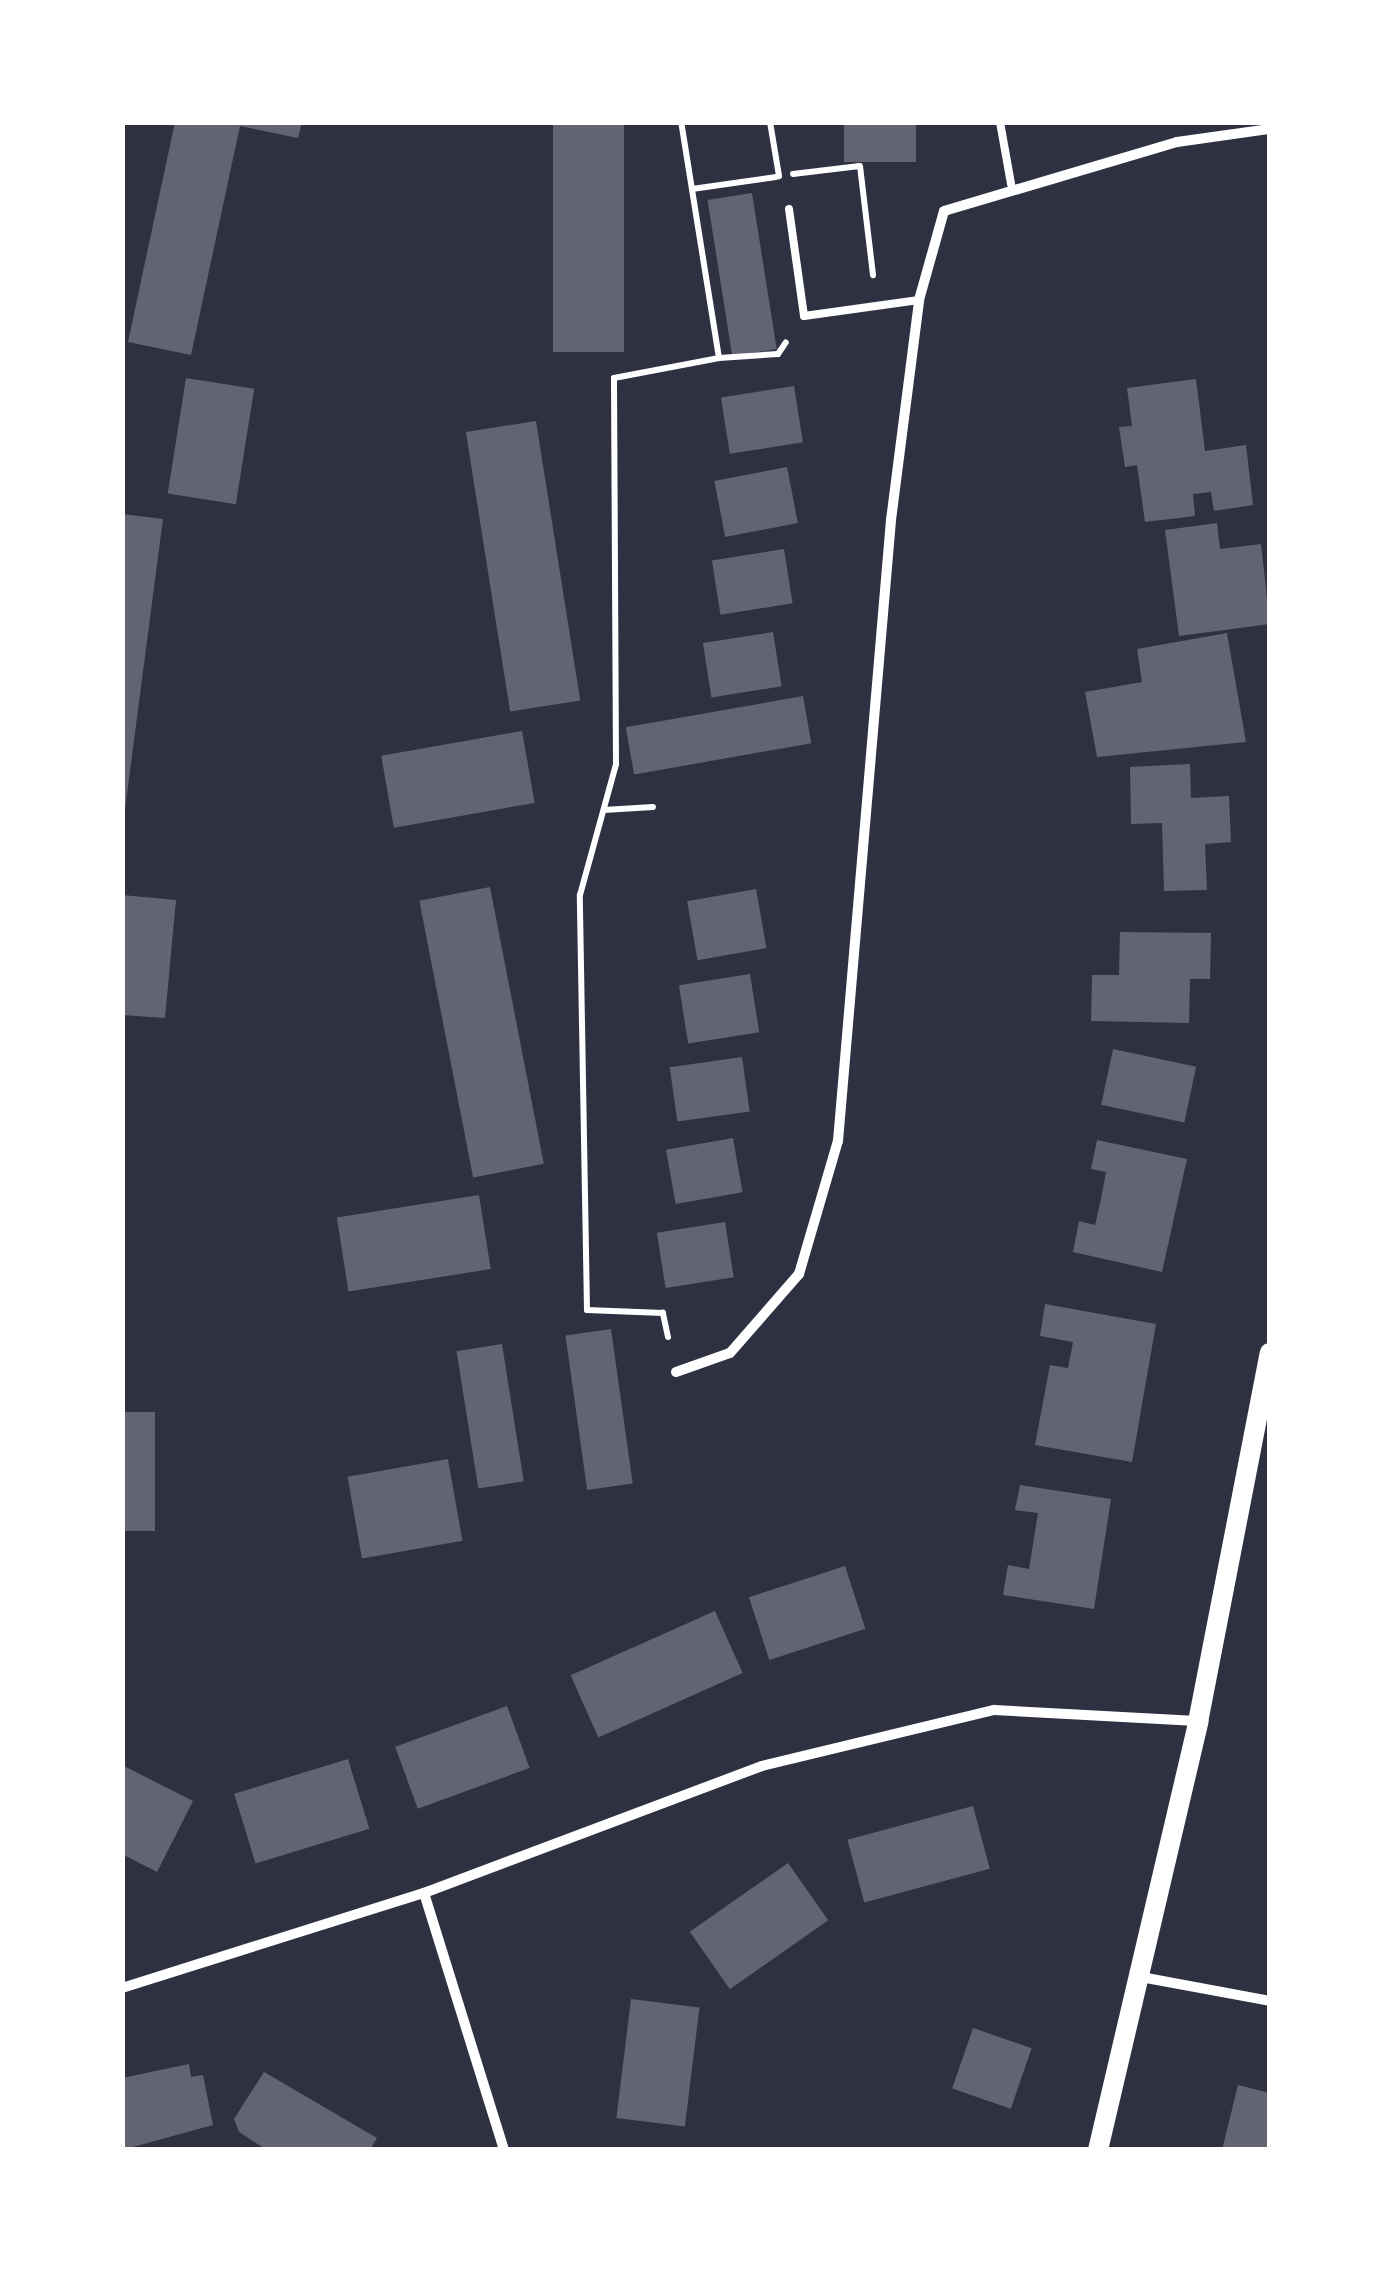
<!DOCTYPE html>
<style>
body{margin:0}
#map{position:relative;width:1392px;height:2272px;overflow:hidden;background:#2d3142;font-family:"PT Sans Narrow",sans-serif}
div>[style]{position:absolute}
.building>*{inset:0;background:#626471;transform-origin:0 0}
.path>*{height:6px;margin:-3px;padding:0 3px;transform-origin:3px;border-radius:3px;background:#fff}
.service>*{height:8px;margin:-4px;padding:0 4px;transform-origin:4px;border-radius:4px;background:#fff}
.minor>*{height:10px;margin:-5px;padding:0 5px;transform-origin:5px;border-radius:5px;background:#fff}
.secondary>*{height:20px;margin:-10px;padding:0 10px;transform-origin:10px;border-radius:10px;background:#fff}
span{translate:-50% -50%;white-space:nowrap;text-align:center;line-height:1.15;-webkit-text-stroke:9px #fff;paint-order:stroke}
.frame{position:absolute;inset:0;border:125px solid #fff;pointer-events:none}
</style>
<div id="map">
<div class="building">
<div style="clip-path:polygon(175px 122px,302px 122px,298px 138px,240px 126px,191px 355px,128px 342px)"></div>
<div style="left:553px;top:122px;width:71px;height:230px"></div>
<div style="left:844px;top:122px;width:72px;height:40px"></div>
<div style="left:752px;top:193px;width:158px;height:45px;rotate:81deg"></div>
<div style="left:186px;top:378px;width:69px;height:117px;rotate:9deg"></div>
<div style="clip-path:polygon(1196px 379px,1205px 451px,1246px 445px,1253px 505px,1214px 511px,1211px 492px,1193px 494px,1195px 516px,1145px 522px,1137px 465px,1125px 467px,1119px 427px,1132px 426px,1127px 388px)"></div>
<div style="left:794px;top:386px;width:57px;height:74px;rotate:81deg"></div>
<div style="left:536px;top:421px;width:283px;height:71px;rotate:81deg"></div>
<div style="left:787px;top:467px;width:57px;height:74px;rotate:79deg"></div>
<div style="clip-path:polygon(122px 514px,163px 519px,125px 809px,122px 809px)"></div>
<div style="clip-path:polygon(1217px 523px,1220px 549px,1261px 544px,1270px 624px,1179px 636px,1165px 530px)"></div>
<div style="left:784px;top:549px;width:55px;height:73px;rotate:81deg"></div>
<div style="left:773px;top:632px;width:55px;height:71px;rotate:81deg"></div>
<div style="clip-path:polygon(1227px 633px,1246px 742px,1097px 757px,1085px 692px,1142px 682px,1137px 649px)"></div>
<div style="left:803px;top:696px;width:48px;height:180px;rotate:80deg"></div>
<div style="left:522px;top:731px;width:73px;height:143px;rotate:80deg"></div>
<div style="clip-path:polygon(1190px 764px,1191px 798px,1229px 796px,1231px 842px,1205px 844px,1207px 890px,1164px 891px,1162px 823px,1131px 824px,1130px 767px)"></div>
<div style="left:490px;top:887px;width:282px;height:72px;rotate:79deg"></div>
<div style="left:756px;top:889px;width:60px;height:70px;rotate:80deg"></div>
<div style="clip-path:polygon(122px 895px,176px 900px,165px 1018px,122px 1015px)"></div>
<div style="clip-path:polygon(1120px 932px,1211px 933px,1210px 979px,1190px 979px,1189px 1023px,1091px 1021px,1092px 975px,1119px 975px)"></div>
<div style="left:750px;top:974px;width:59px;height:72px;rotate:81deg"></div>
<div style="left:1113px;top:1049px;width:85px;height:57px;rotate:12deg"></div>
<div style="left:742px;top:1057px;width:55px;height:73px;rotate:82deg"></div>
<div style="left:733px;top:1138px;width:55px;height:68px;rotate:80deg"></div>
<div style="clip-path:polygon(1097px 1140px,1187px 1159px,1162px 1272px,1073px 1252px,1079px 1221px,1095px 1225px,1101px 1199px,1106px 1172px,1091px 1169px)"></div>
<div style="left:479px;top:1195px;width:75px;height:144px;rotate:81deg"></div>
<div style="left:725px;top:1222px;width:56px;height:69px;rotate:81deg"></div>
<div style="clip-path:polygon(1045px 1304px,1156px 1324px,1132px 1462px,1035px 1445px,1050px 1365px,1068px 1368px,1073px 1342px,1040px 1336px)"></div>
<div style="left:611px;top:1329px;width:156px;height:46px;rotate:82deg"></div>
<div style="left:502px;top:1344px;width:139px;height:46px;rotate:81deg"></div>
<div style="left:122px;top:1412px;width:33px;height:119px"></div>
<div style="left:448px;top:1459px;width:83px;height:102px;rotate:80deg"></div>
<div style="clip-path:polygon(1020px 1485px,1111px 1499px,1094px 1609px,1003px 1595px,1008px 1565px,1029px 1569px,1038px 1513px,1015px 1510px)"></div>
<div style="left:845px;top:1566px;width:66px;height:101px;rotate:72deg"></div>
<div style="left:715px;top:1611px;width:68px;height:158px;rotate:66deg"></div>
<div style="left:507px;top:1706px;width:66px;height:119px;rotate:70deg"></div>
<div style="left:348px;top:1759px;width:73px;height:119px;rotate:73deg"></div>
<div style="clip-path:polygon(122px 1765px,193px 1801px,157px 1872px,122px 1854px)"></div>
<div style="left:973px;top:1806px;width:65px;height:130px;rotate:75deg"></div>
<div style="left:788px;top:1863px;width:70px;height:120px;rotate:55deg"></div>
<div style="left:631px;top:1999px;width:69px;height:120px;rotate:7deg"></div>
<div style="left:973px;top:2028px;width:62px;height:64px;rotate:19deg"></div>
<div style="clip-path:polygon(189px 2064px,191px 2077px,203px 2075px,213px 2125px,122px 2150px,122px 2078px)"></div>
<div style="clip-path:polygon(264px 2072px,377px 2138px,370px 2150px,267px 2150px,239px 2132px,234px 2119px)"></div>
<div style="clip-path:polygon(1238px 2085px,1270px 2093px,1270px 2150px,1222px 2150px)"></div>
</div>
<div class="path">
<div style="left:770px;top:122px;width:55px;rotate:80.5deg"></div>
<div style="left:793px;top:174px;width:67px;rotate:-6.8deg"></div>
<div style="left:860px;top:166px;width:110px;rotate:83.2deg"></div>
<div style="left:692px;top:189px;width:85px;rotate:-8.1deg"></div>
<div style="left:719px;top:358px;width:59px;rotate:-3.9deg"></div>
<div style="left:778px;top:354px;width:14px;rotate:-56deg"></div>
<div style="left:604px;top:810px;width:49px;rotate:-3.5deg"></div>
<div style="left:668px;top:1337px;width:25px;rotate:-102deg"></div>
<div style="left:663px;top:1313px;width:76px;rotate:-177.7deg"></div>
<div style="left:587px;top:1310px;width:415px;rotate:-91deg"></div>
<div style="left:580px;top:895px;width:136px;rotate:-74.6deg"></div>
<div style="left:616px;top:764px;width:386px;rotate:-90.3deg"></div>
<div style="left:614px;top:378px;width:107px;rotate:-10.8deg"></div>
<div style="left:719px;top:358px;width:239px;rotate:-99.1deg"></div>
</div>
<div class="service">
<div style="left:1000px;top:122px;width:63px;rotate:79.9deg"></div>
<div style="left:789px;top:209px;width:108px;rotate:82deg"></div>
<div style="left:804px;top:316px;width:116px;rotate:-7.9deg"></div>
</div>
<div class="minor">
<div style="left:676px;top:1372px;width:57px;rotate:-19.4deg"></div>
<div style="left:730px;top:1353px;width:105px;rotate:-48.9deg"></div>
<div style="left:799px;top:1274px;width:139px;rotate:-73.7deg"></div>
<div style="left:838px;top:1141px;width:623px;rotate:-85.12deg"></div>
<div style="left:891px;top:520px;width:222px;rotate:-82.7deg"></div>
<div style="left:919px;top:300px;width:92px;rotate:-74.3deg"></div>
<div style="left:944px;top:211px;width:243px;rotate:-16.5deg"></div>
<div style="left:1177px;top:142px;width:94px;rotate:-8deg"></div>
<div style="left:424px;top:1893px;width:269px;rotate:72.7deg"></div>
<div style="left:1141px;top:1977px;width:131px;rotate:10.5deg"></div>
<div style="left:122px;top:1988px;width:317px;rotate:-17.5deg"></div>
<div style="left:424px;top:1893px;width:361px;rotate:-20.6deg"></div>
<div style="left:762px;top:1766px;width:239px;rotate:-13.6deg"></div>
<div style="left:994px;top:1710px;width:203px;rotate:3.1deg"></div>
</div>
<div class="secondary">
<div style="left:1098px;top:2150px;width:440px;rotate:-76.8deg"></div>
<div style="left:1198px;top:1722px;width:376px;rotate:-79deg"></div>
</div>
<div class="frame"></div>
</div>
